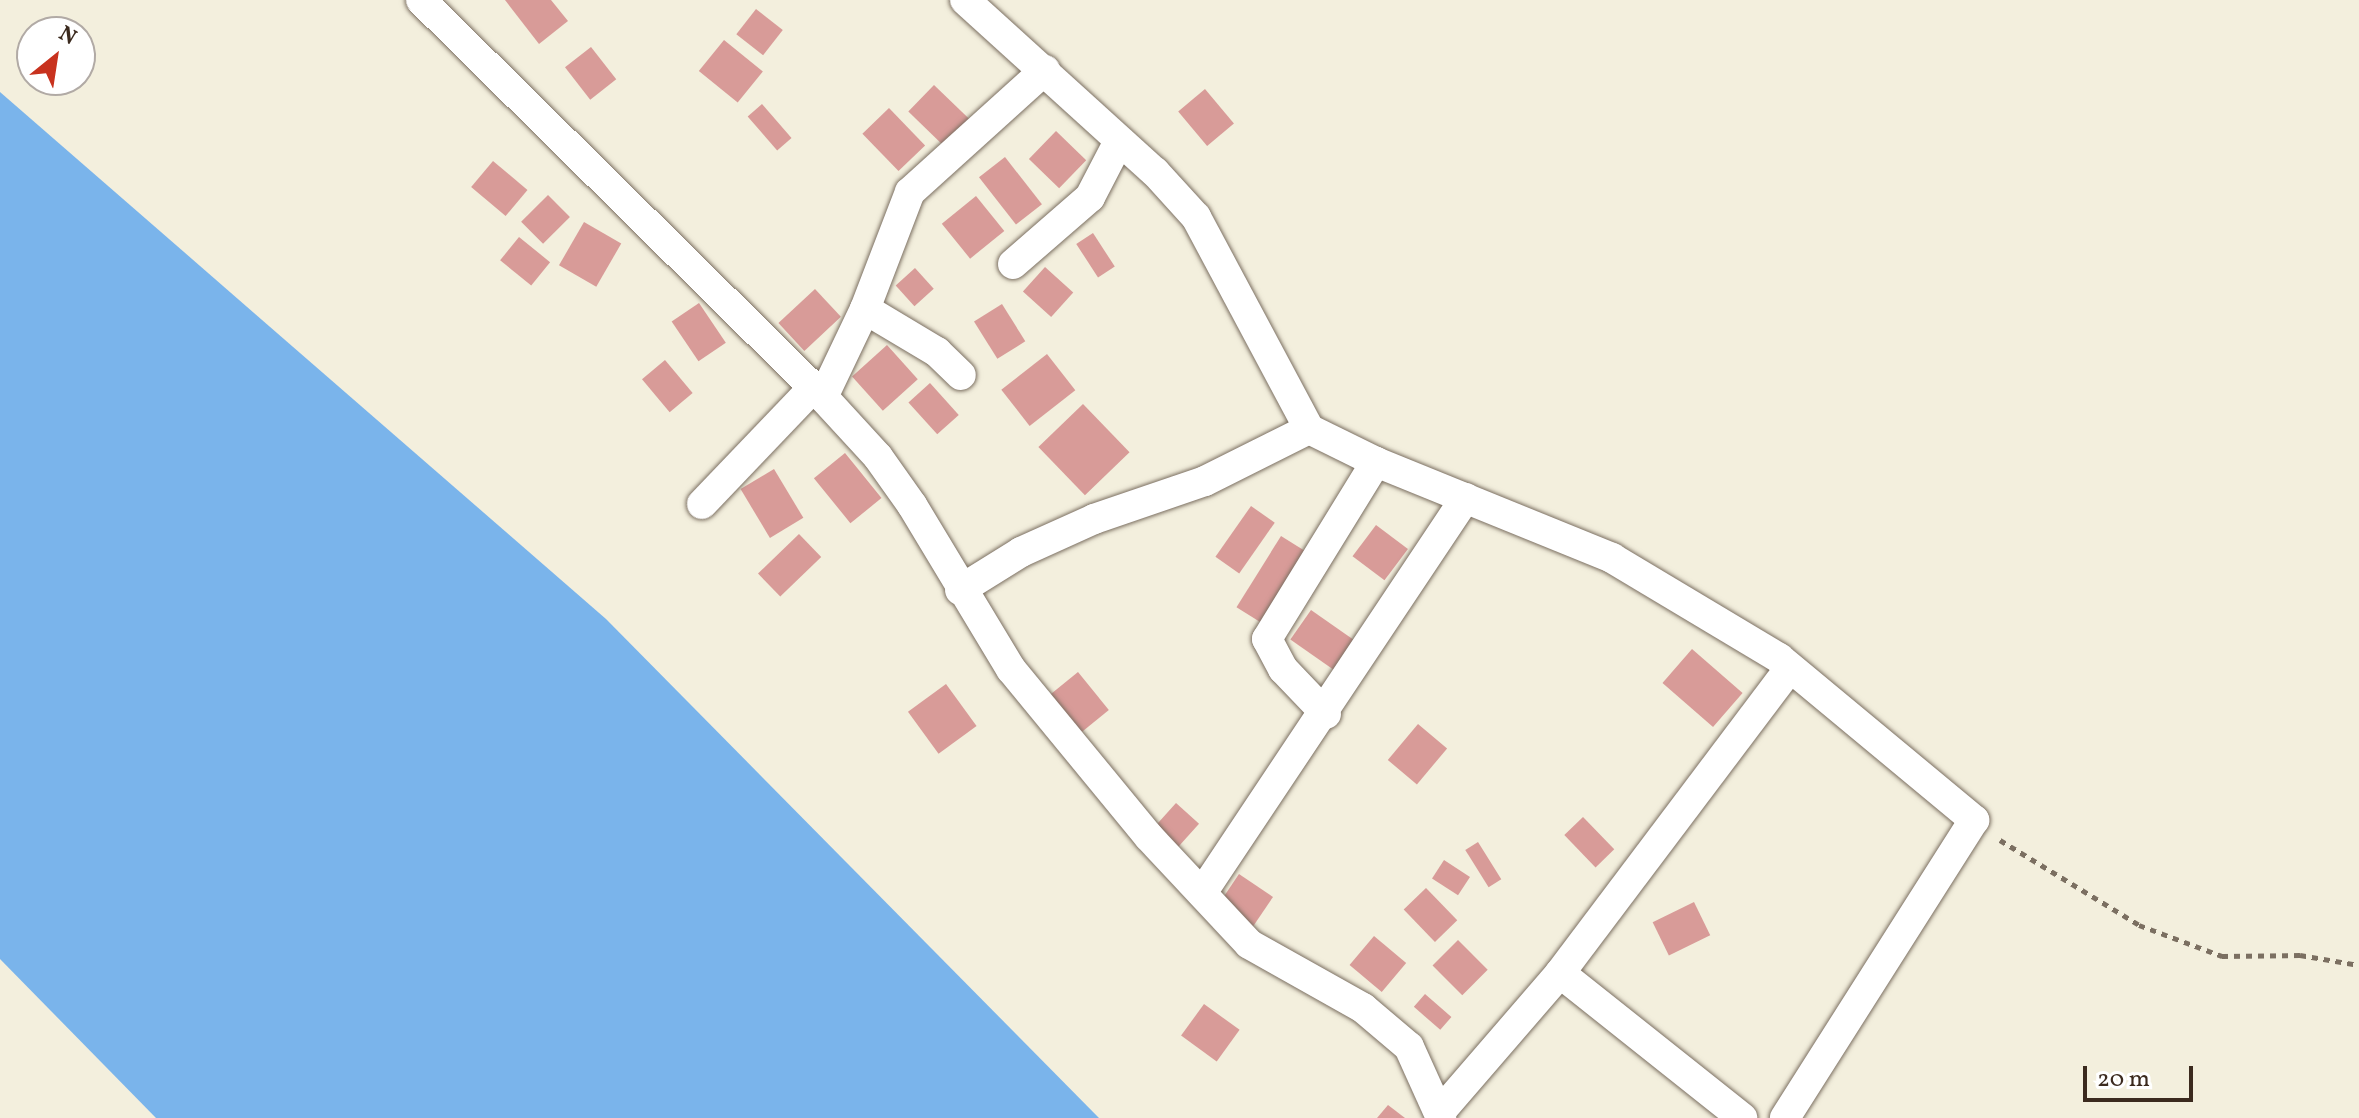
<!DOCTYPE html>
<style>
body{margin:0}
#map{position:relative;width:2359px;height:1118px;overflow:hidden;background:#f3efdd;font-family:Vollkorn,serif}
div>[style]{position:absolute}
.water>*{inset:0;background:#7ab4eb}
.building>*{inset:0;background:#d89b98;transform-origin:0 0}
.path>*{height:5px;margin-top:-2.5px;transform-origin:0;background:repeating-linear-gradient(90deg,#7b6f61 0 6px,transparent 0 12px)}
.roads{filter:drop-shadow(0 0 2px #7b6f61) drop-shadow(0 0 2px #7b6f61)}
.minor>*{height:30px;margin:-15px;padding:0 15px;transform-origin:15px;border-radius:15px;background:#fff}
span{translate:-50% -50%;white-space:nowrap;text-align:center;line-height:1.15;-webkit-text-stroke:6px #fff;paint-order:stroke}
.north{position:absolute;left:16px;top:16px;width:80px;height:80px;box-sizing:border-box;background:#fff;border:2px solid #b1aaa5;border-radius:50%;rotate:30deg;font-size:22px;font-weight:700;line-height:32px;text-align:center;color:#3b2a1e}
.north::after{content:'';display:block;margin:auto;width:28px;height:36px;background:#c8321e;clip-path:polygon(50% 0,100% 100%,50% 72%,0 100%)}
.scale{position:absolute;left:2083px;top:1066px;width:110px;height:36px;box-sizing:border-box;border:4px solid #3b2a1e;border-top:0;padding-left:10px;font-size:24px;line-height:28px;white-space:nowrap;color:#3b2a1e;-webkit-text-stroke:6px #fff;paint-order:stroke}
</style>
<div id="map">
<div class="water">
<div style="clip-path:polygon(0 92px,606px 619px,1099px 1118px,156px 1118px,0 959px)"></div>
</div>
<div class="building">
<div style="clip-path:polygon(505px 0,551px 0,568px 21px,539px 44px)"></div>
<div style="left:756px;top:9px;width:34px;height:32px;rotate:38deg"></div>
<div style="left:724px;top:40px;width:50px;height:40px;rotate:39deg"></div>
<div style="left:591px;top:47px;width:41px;height:33px;rotate:52deg"></div>
<div style="left:934px;top:85px;width:52px;height:37px;rotate:44deg"></div>
<div style="left:1205px;top:89px;width:45px;height:35px;rotate:50deg"></div>
<div style="left:762px;top:104px;width:45px;height:19px;rotate:49deg"></div>
<div style="left:889px;top:108px;width:52px;height:37px;rotate:46deg"></div>
<div style="left:1056px;top:131px;width:42px;height:39px;rotate:44deg"></div>
<div style="left:1005px;top:157px;width:60px;height:33px;rotate:52deg"></div>
<div style="left:493px;top:161px;width:45px;height:34px;rotate:40deg"></div>
<div style="left:548px;top:195px;width:31px;height:38px;rotate:45deg"></div>
<div style="left:976px;top:196px;width:45px;height:44px;rotate:51deg"></div>
<div style="left:584px;top:222px;width:43px;height:50px;rotate:30deg"></div>
<div style="left:1093px;top:233px;width:40px;height:20px;rotate:57deg"></div>
<div style="left:519px;top:237px;width:40px;height:30px;rotate:39deg"></div>
<div style="left:1045px;top:267px;width:38px;height:33px;rotate:42deg"></div>
<div style="left:915px;top:268px;width:28px;height:26px;rotate:48deg"></div>
<div style="left:815px;top:289px;width:38px;height:50px;rotate:47deg"></div>
<div style="left:699px;top:303px;width:48px;height:33px;rotate:56deg"></div>
<div style="left:1002px;top:304px;width:44px;height:33px;rotate:58deg"></div>
<div style="left:887px;top:345px;width:46px;height:47px;rotate:48deg"></div>
<div style="left:1047px;top:354px;width:46px;height:58px;rotate:52deg"></div>
<div style="left:665px;top:360px;width:43px;height:30px;rotate:50deg"></div>
<div style="left:930px;top:383px;width:43px;height:29px;rotate:48deg"></div>
<div style="left:1083px;top:404px;width:67px;height:62px;rotate:46deg"></div>
<div style="left:845px;top:453px;width:58px;height:40px;rotate:51deg"></div>
<div style="left:774px;top:469px;width:57px;height:39px;rotate:59deg"></div>
<div style="left:1251px;top:506px;width:29px;height:62px;rotate:35deg"></div>
<div style="left:1376px;top:525px;width:40px;height:39px;rotate:37deg"></div>
<div style="left:799px;top:534px;width:32px;height:57px;rotate:46deg"></div>
<div style="left:1281px;top:536px;width:34px;height:84px;rotate:32deg"></div>
<div style="left:1311px;top:610px;width:55px;height:36px;rotate:35deg"></div>
<div style="left:1692px;top:649px;width:67px;height:45px;rotate:41deg"></div>
<div style="left:1078px;top:672px;width:49px;height:38px;rotate:51deg"></div>
<div style="left:946px;top:684px;width:52px;height:47px;rotate:54deg"></div>
<div style="left:1418px;top:724px;width:38px;height:47px;rotate:40deg"></div>
<div style="left:1176px;top:803px;width:31px;height:41px;rotate:42deg"></div>
<div style="left:1583px;top:817px;width:45px;height:26px;rotate:46deg"></div>
<div style="left:1478px;top:842px;width:44px;height:15px;rotate:58deg"></div>
<div style="left:1444px;top:860px;width:31px;height:22px;rotate:33deg"></div>
<div style="left:1239px;top:874px;width:41px;height:37px;rotate:34deg"></div>
<div style="left:1426px;top:888px;width:45px;height:31px;rotate:46deg"></div>
<div style="left:1694px;top:902px;width:37px;height:46px;rotate:64deg"></div>
<div style="left:1374px;top:936px;width:42px;height:38px;rotate:40deg"></div>
<div style="left:1458px;top:940px;width:42px;height:36px;rotate:45deg"></div>
<div style="left:1425px;top:994px;width:35px;height:17px;rotate:41deg"></div>
<div style="left:1204px;top:1004px;width:44px;height:39px;rotate:36deg"></div>
<div style="clip-path:polygon(1388px 1105px,1405px 1118px,1377px 1118px)"></div>
</div>
<div class="path">
<div style="left:2000px;top:840px;width:163px;rotate:31.4deg"></div>
<div style="left:2139px;top:925px;width:89px;rotate:20.5deg"></div>
<div style="left:2222px;top:956px;width:78px;rotate:-0.7deg"></div>
<div style="left:2300px;top:955px;width:60px;rotate:9.6deg"></div>
</div>
<div class="roads">
<div class="minor">
<div style="left:421px;top:0;width:565px;rotate:44.64deg"></div>
<div style="left:823px;top:397px;width:81px;rotate:47.5deg"></div>
<div style="left:878px;top:457px;width:59px;rotate:54.7deg"></div>
<div style="left:912px;top:505px;width:192px;rotate:58.9deg"></div>
<div style="left:1011px;top:669px;width:217px;rotate:50.6deg"></div>
<div style="left:1149px;top:837px;width:146px;rotate:46.9deg"></div>
<div style="left:1249px;top:944px;width:131px;rotate:29.3deg"></div>
<div style="left:1363px;top:1008px;width:60px;rotate:40.3deg"></div>
<div style="left:1409px;top:1047px;width:78px;rotate:65.7deg"></div>
<div style="left:965px;top:0;width:256px;rotate:42.2deg"></div>
<div style="left:1155px;top:172px;width:61px;rotate:47.7deg"></div>
<div style="left:1196px;top:217px;width:240px;rotate:61.9deg"></div>
<div style="left:1309px;top:429px;width:75px;rotate:26.2deg"></div>
<div style="left:1376px;top:462px;width:255px;rotate:22.1deg"></div>
<div style="left:1612px;top:558px;width:195px;rotate:30.9deg"></div>
<div style="left:1779px;top:658px;width:254px;rotate:39.7deg"></div>
<div style="left:1974px;top:820px;width:353px;rotate:122.4deg"></div>
<div style="left:1013px;top:264px;width:102px;rotate:-41deg"></div>
<div style="left:1090px;top:197px;width:63px;rotate:-62.6deg"></div>
<div style="left:865px;top:309px;width:84px;rotate:30.8deg"></div>
<div style="left:937px;top:352px;width:33px;rotate:44deg"></div>
<div style="left:823px;top:397px;width:98px;rotate:-64.5deg"></div>
<div style="left:865px;top:309px;width:125px;rotate:-69deg"></div>
<div style="left:910px;top:192px;width:182px;rotate:-42.1deg"></div>
<div style="left:702px;top:504px;width:161px;rotate:-46.3deg"></div>
<div style="left:960px;top:590px;width:72px;rotate:-31.9deg"></div>
<div style="left:1021px;top:552px;width:80px;rotate:-24.3deg"></div>
<div style="left:1094px;top:519px;width:117px;rotate:-18.9deg"></div>
<div style="left:1205px;top:481px;width:116px;rotate:-26.6deg"></div>
<div style="left:1326px;top:714px;width:62px;rotate:-133.7deg"></div>
<div style="left:1283px;top:669px;width:34px;rotate:-118deg"></div>
<div style="left:1267px;top:639px;width:208px;rotate:-58.4deg"></div>
<div style="left:1202px;top:893px;width:475px;rotate:-56.3deg"></div>
<div style="left:1560px;top:973px;width:233px;rotate:38.5deg"></div>
<div style="left:1441px;top:1111px;width:182px;rotate:-49.2deg"></div>
<div style="left:1560px;top:973px;width:382px;rotate:-53deg"></div>
</div>
</div>
<div class="north">N</div>
<div class="scale">20 m</div>
</div>
